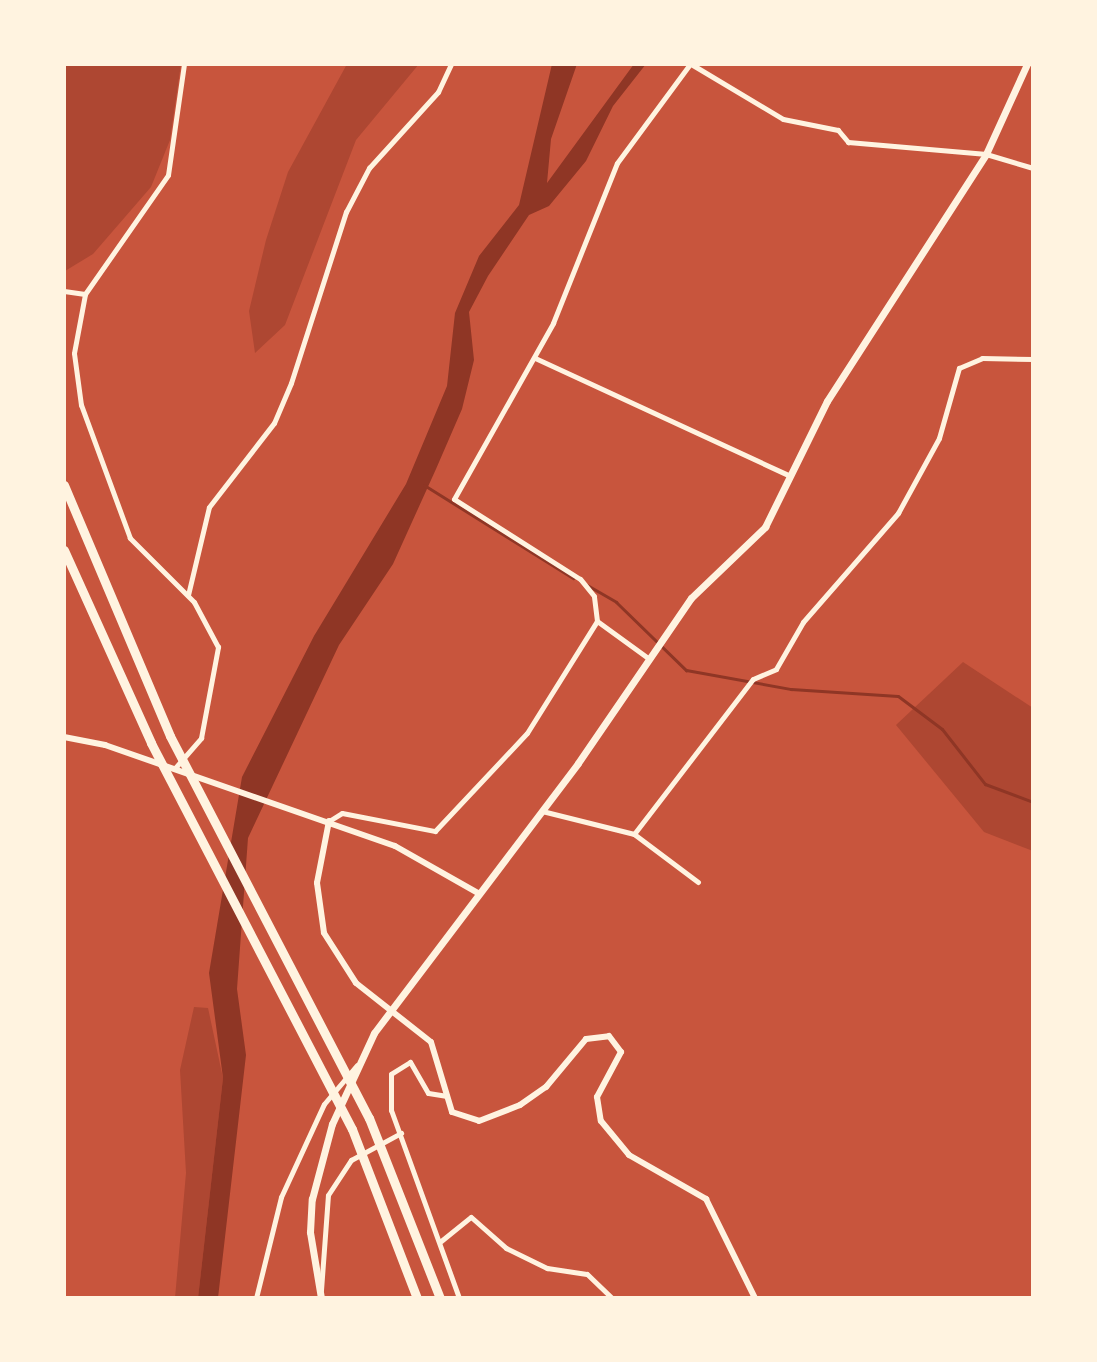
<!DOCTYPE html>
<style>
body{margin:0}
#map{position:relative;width:1097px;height:1362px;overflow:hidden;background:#c8553d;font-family:"Exo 2",sans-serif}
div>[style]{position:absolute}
.green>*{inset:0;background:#ae4732}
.water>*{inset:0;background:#8f3625}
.stream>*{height:3px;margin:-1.5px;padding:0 1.5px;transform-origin:1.5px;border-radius:1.5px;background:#8f3625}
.minor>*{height:5px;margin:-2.5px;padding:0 2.5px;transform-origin:2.5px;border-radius:2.5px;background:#fff3e0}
.tertiary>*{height:6px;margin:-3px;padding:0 3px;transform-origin:3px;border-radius:3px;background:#fff3e0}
.secondary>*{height:7px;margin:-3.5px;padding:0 3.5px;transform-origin:3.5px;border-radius:3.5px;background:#fff3e0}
.motorway>*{height:9px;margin:-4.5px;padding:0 4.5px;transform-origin:4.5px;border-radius:4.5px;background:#fff3e0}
span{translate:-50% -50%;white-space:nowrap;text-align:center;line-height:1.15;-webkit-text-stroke:6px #fff3e0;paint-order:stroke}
.frame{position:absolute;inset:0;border:66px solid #fff3e0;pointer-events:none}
</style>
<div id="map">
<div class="green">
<div style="clip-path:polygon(64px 64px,181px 64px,170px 140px,151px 187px,93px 254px,65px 271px)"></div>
<div style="clip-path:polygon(347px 64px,419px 64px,356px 140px,285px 325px,255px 353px,249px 311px,266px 240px,288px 172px)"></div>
<div style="clip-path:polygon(963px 662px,1033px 708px,1033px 851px,984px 832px,896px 725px)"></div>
<div style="clip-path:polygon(194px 1007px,208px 1008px,223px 1078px,198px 1298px,175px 1298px,186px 1173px,180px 1070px)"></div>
</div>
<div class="water">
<div style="clip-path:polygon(552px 64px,577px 64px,551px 139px,547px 183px,634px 64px,646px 64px,613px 106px,586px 161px,549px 206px,529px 215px,488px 276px,469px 312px,474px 360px,462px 409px,436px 469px,393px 564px,339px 645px,248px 838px,237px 989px,246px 1055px,218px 1298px,198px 1298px,223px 1078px,209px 973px,242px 777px,314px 636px,406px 484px,447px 386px,455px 313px,479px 256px,519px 205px)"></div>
</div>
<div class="stream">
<div style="left:424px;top:485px;width:176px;rotate:32deg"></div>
<div style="left:587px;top:585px;width:34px;rotate:30deg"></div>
<div style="left:616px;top:602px;width:98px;rotate:44.2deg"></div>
<div style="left:686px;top:670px;width:107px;rotate:10.3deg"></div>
<div style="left:791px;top:689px;width:107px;rotate:3.7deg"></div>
<div style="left:898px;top:696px;width:55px;rotate:36.9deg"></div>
<div style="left:942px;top:729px;width:70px;rotate:52deg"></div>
<div style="left:985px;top:784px;width:51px;rotate:20.6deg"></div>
</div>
<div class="minor">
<div style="left:691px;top:64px;width:107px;rotate:30.9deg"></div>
<div style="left:783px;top:119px;width:56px;rotate:11.3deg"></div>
<div style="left:838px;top:130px;width:16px;rotate:50deg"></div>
<div style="left:848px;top:142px;width:139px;rotate:5deg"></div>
<div style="left:986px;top:154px;width:49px;rotate:16.6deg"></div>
<div style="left:64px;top:291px;width:21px;rotate:8deg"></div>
<div style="left:535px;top:358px;width:281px;rotate:24.8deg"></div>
<div style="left:188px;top:595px;width:90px;rotate:-76.6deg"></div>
<div style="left:209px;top:507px;width:106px;rotate:-52.3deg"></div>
<div style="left:274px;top:423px;width:43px;rotate:-67deg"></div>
<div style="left:291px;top:383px;width:180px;rotate:-72.2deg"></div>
<div style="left:346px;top:212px;width:50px;rotate:-62.4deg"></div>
<div style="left:369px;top:168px;width:103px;rotate:-47.8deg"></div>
<div style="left:438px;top:92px;width:31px;rotate:-65deg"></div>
<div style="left:597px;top:621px;width:63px;rotate:36deg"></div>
<div style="left:175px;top:768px;width:40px;rotate:-49deg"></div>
<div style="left:201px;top:738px;width:93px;rotate:-79.4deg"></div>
<div style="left:218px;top:647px;width:51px;rotate:-118.1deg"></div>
<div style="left:194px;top:602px;width:91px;rotate:-135deg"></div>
<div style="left:130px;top:538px;width:142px;rotate:-110.2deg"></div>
<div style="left:81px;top:405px;width:52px;rotate:-97.7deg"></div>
<div style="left:74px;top:353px;width:60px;rotate:-79.4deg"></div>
<div style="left:85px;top:294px;width:145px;rotate:-55.1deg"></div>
<div style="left:168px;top:175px;width:112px;rotate:-81.8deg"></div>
<div style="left:542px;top:811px;width:95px;rotate:14deg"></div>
<div style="left:634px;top:834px;width:195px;rotate:-52.5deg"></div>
<div style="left:753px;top:679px;width:25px;rotate:-23deg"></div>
<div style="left:776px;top:669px;width:54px;rotate:-60.1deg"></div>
<div style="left:803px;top:622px;width:145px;rotate:-48.9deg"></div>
<div style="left:898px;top:513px;width:85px;rotate:-61.3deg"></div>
<div style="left:939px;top:438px;width:73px;rotate:-74.1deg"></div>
<div style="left:959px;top:368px;width:25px;rotate:-23deg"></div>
<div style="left:982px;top:358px;width:51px;rotate:1.1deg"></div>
<div style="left:329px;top:821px;width:15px;rotate:-32deg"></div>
<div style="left:342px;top:813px;width:95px;rotate:11deg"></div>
<div style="left:435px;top:831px;width:134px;rotate:-46.8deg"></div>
<div style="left:527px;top:733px;width:132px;rotate:-58deg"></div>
<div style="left:597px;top:621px;width:25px;rotate:-97deg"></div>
<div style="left:594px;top:596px;width:22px;rotate:-129deg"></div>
<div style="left:580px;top:579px;width:149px;rotate:-147.6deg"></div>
<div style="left:454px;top:499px;width:202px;rotate:-60.6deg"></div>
<div style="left:553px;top:323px;width:172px;rotate:-68.2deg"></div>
<div style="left:617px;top:163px;width:123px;rotate:-53.6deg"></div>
<div style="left:634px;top:834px;width:80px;rotate:36.9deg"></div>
<div style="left:447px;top:1096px;width:19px;rotate:-171deg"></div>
<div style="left:428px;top:1093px;width:36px;rotate:-120deg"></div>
<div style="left:410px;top:1062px;width:22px;rotate:148deg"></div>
<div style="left:391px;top:1074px;width:36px;rotate:90deg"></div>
<div style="left:391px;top:1110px;width:200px;rotate:70.1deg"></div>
<div style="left:441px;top:1241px;width:38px;rotate:-39deg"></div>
<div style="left:471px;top:1217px;width:47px;rotate:41.5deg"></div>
<div style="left:506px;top:1248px;width:46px;rotate:26deg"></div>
<div style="left:547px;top:1268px;width:40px;rotate:8.5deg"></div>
<div style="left:587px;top:1274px;width:35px;rotate:44deg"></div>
<div style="left:321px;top:1290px;width:95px;rotate:-85.8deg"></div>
<div style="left:328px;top:1195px;width:42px;rotate:-56.7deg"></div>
<div style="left:351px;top:1160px;width:57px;rotate:-28.4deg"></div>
<div style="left:256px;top:1298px;width:104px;rotate:-76.1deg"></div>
<div style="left:281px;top:1197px;width:102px;rotate:-65.2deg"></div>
<div style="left:324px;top:1104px;width:51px;rotate:-49.8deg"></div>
</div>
<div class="tertiary">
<div style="left:64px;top:737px;width:42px;rotate:11deg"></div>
<div style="left:105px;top:745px;width:307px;rotate:19.2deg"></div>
<div style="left:395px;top:846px;width:95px;rotate:29.5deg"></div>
<div style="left:329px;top:821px;width:63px;rotate:101deg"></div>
<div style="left:317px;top:883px;width:50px;rotate:82deg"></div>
<div style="left:324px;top:933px;width:59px;rotate:57.4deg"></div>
<div style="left:356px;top:983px;width:95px;rotate:38.2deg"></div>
<div style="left:431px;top:1042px;width:73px;rotate:73.3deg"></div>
<div style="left:452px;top:1112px;width:28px;rotate:18deg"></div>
<div style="left:479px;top:1121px;width:44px;rotate:-21.3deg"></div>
<div style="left:520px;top:1105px;width:32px;rotate:-35deg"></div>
<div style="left:546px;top:1087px;width:62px;rotate:-50.2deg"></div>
<div style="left:586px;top:1039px;width:23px;rotate:-7deg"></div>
<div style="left:609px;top:1036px;width:20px;rotate:53deg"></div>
<div style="left:621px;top:1052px;width:51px;rotate:118.1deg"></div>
<div style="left:597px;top:1097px;width:24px;rotate:81deg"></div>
<div style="left:601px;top:1121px;width:44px;rotate:50.5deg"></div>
<div style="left:629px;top:1155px;width:89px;rotate:29.7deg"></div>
<div style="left:706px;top:1199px;width:110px;rotate:63.7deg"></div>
</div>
<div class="secondary">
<div style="left:321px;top:1298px;width:67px;rotate:-99.5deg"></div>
<div style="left:310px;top:1232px;width:33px;rotate:-87deg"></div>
<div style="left:312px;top:1199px;width:78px;rotate:-75.1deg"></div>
<div style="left:332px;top:1124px;width:100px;rotate:-65.2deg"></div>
<div style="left:374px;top:1033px;width:338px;rotate:-52.9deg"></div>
<div style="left:578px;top:763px;width:200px;rotate:-55.6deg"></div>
<div style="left:691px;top:598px;width:103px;rotate:-43.8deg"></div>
<div style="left:765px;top:527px;width:140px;rotate:-63.8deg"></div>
<div style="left:827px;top:401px;width:294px;rotate:-57.2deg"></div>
<div style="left:986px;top:154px;width:99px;rotate:-65.5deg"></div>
</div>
<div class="motorway">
<div style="left:64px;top:485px;width:272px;rotate:67.1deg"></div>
<div style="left:170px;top:736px;width:431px;rotate:62.5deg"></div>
<div style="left:369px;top:1118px;width:193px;rotate:68.5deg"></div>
<div style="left:64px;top:550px;width:212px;rotate:65.7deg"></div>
<div style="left:151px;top:743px;width:435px;rotate:62.5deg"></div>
<div style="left:352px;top:1129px;width:181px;rotate:69deg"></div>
</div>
<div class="frame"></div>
</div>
